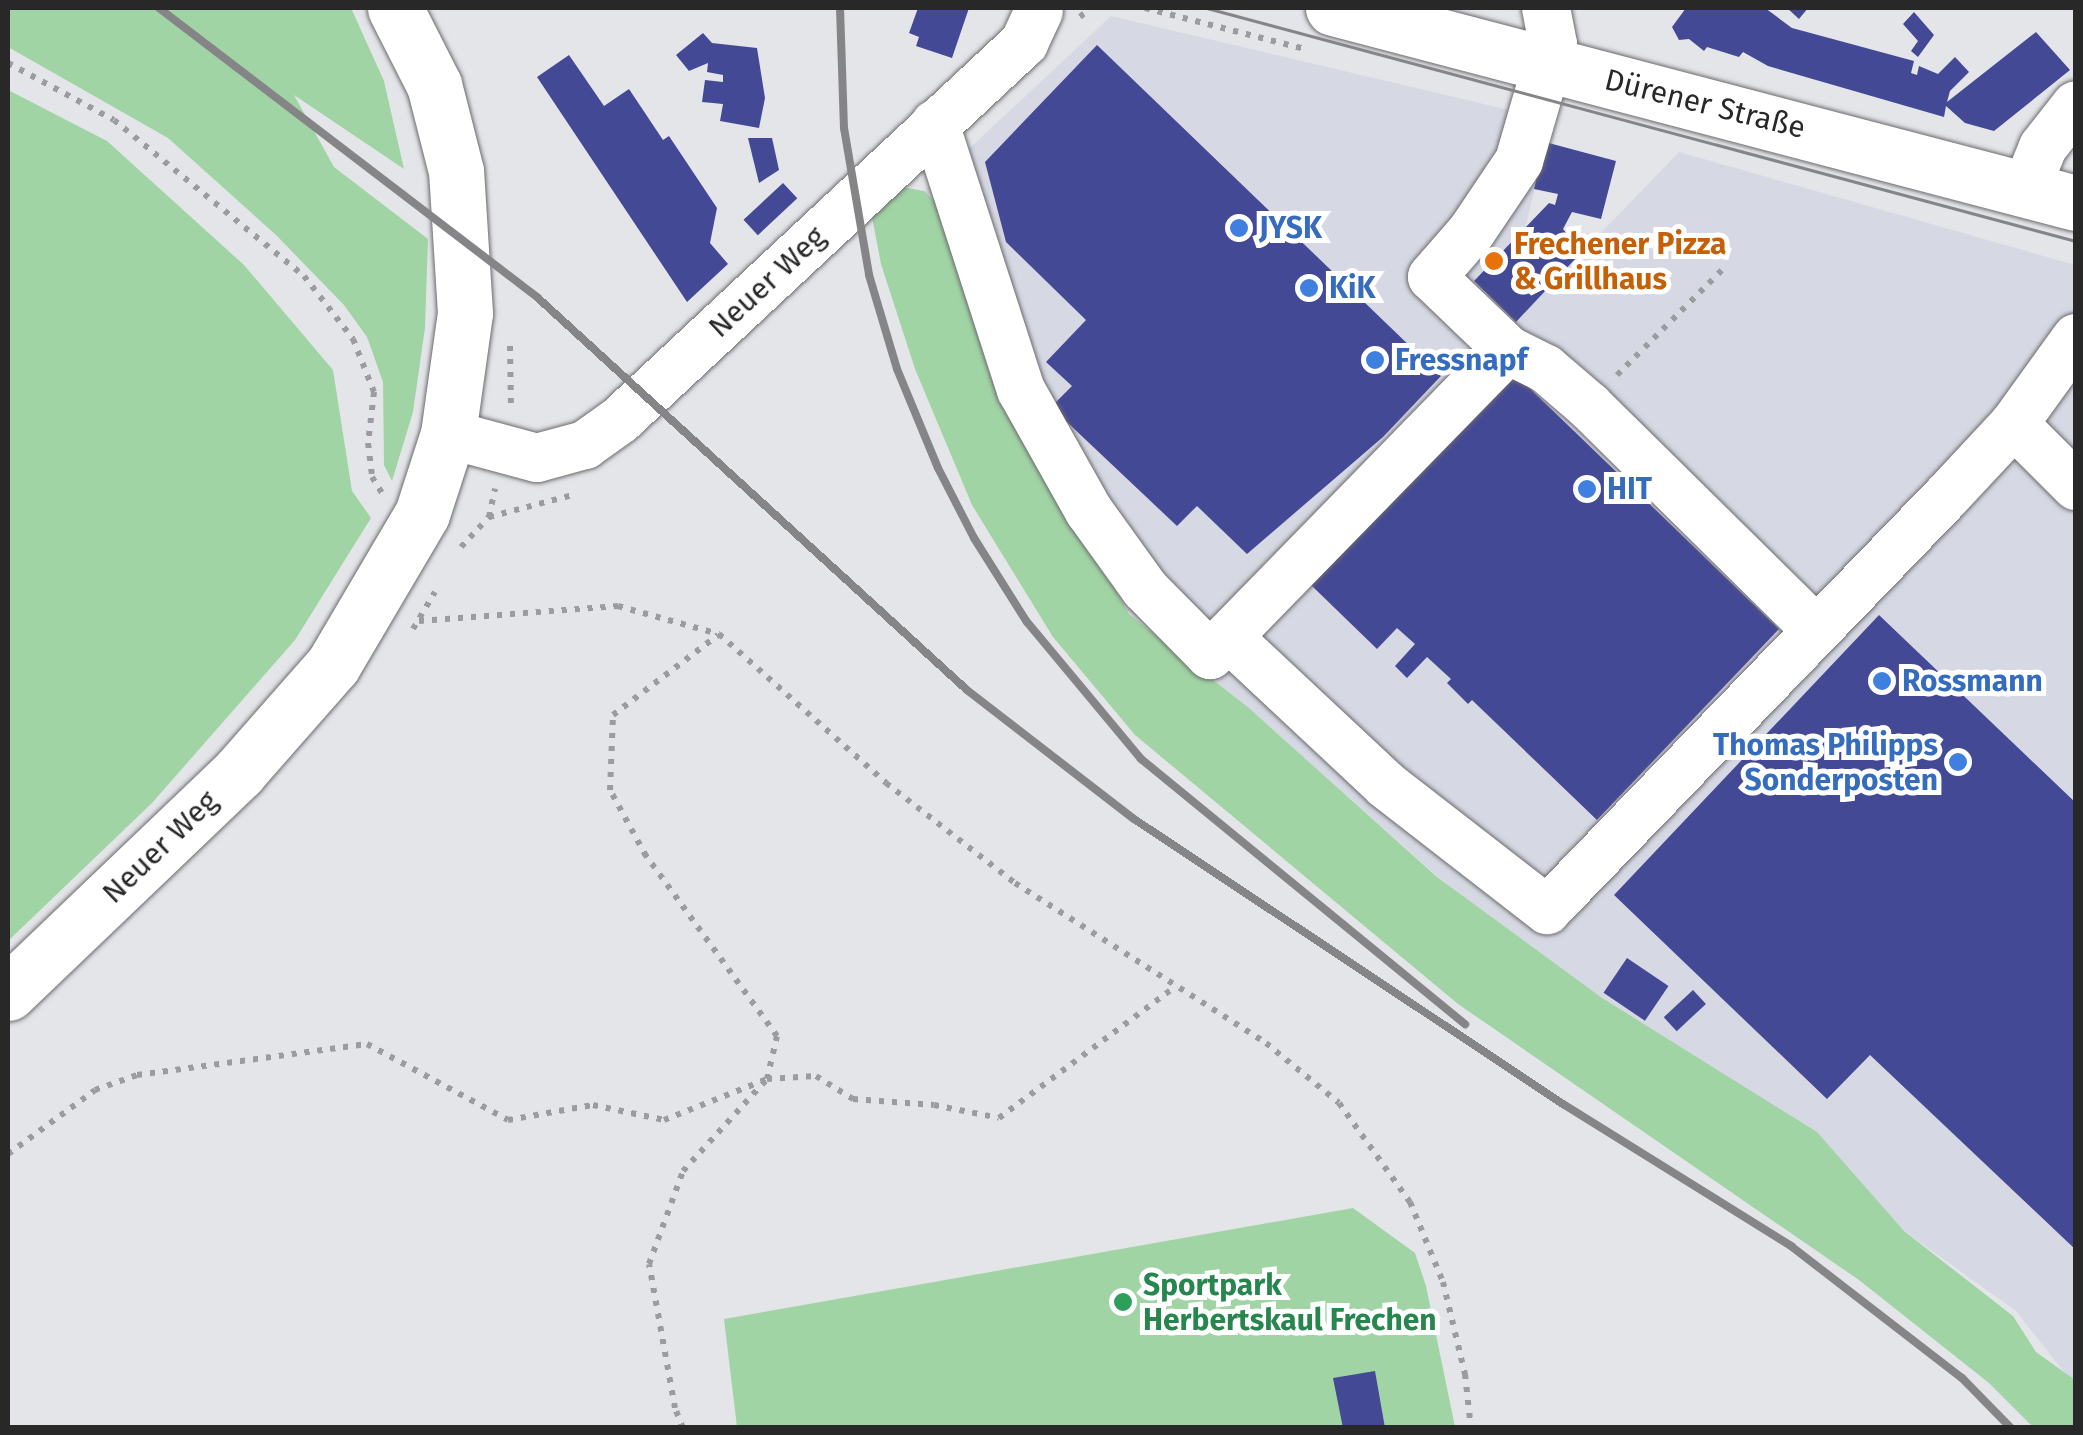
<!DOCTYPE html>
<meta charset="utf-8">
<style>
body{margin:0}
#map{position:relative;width:2083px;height:1435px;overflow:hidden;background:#e4e5e9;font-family:"Fira Sans",sans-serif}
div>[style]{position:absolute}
.built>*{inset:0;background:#d6d8e3}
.green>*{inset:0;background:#a1d4a5}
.building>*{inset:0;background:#444996;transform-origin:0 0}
.path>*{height:6px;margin-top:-3px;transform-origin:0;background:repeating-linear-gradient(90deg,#9b9c9f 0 5px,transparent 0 13px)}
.roads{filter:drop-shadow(0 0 2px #6b6b6e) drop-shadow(0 0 2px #6b6b6e)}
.minor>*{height:48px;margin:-24px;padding:0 24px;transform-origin:24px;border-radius:24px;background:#fff}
.major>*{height:55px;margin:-27.5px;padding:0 27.5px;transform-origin:27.5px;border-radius:27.5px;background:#fff}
.tram>*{height:2.5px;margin:-1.25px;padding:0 1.25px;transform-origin:1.25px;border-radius:1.25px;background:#858588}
.rail>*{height:8px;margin:-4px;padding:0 4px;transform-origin:4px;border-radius:4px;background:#858588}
.dots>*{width:28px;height:28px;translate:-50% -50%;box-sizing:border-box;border:5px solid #fff;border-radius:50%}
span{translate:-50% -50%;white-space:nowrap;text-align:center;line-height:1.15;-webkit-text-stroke:10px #fff;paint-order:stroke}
.street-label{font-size:30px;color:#282829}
.shop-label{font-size:30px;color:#366cbe;font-weight:700}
.left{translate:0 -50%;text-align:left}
.right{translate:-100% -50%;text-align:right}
.food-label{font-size:30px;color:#c56008;font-weight:700}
.leisure-label{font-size:30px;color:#27864d;font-weight:700}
.frame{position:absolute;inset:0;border:10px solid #282829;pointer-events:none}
</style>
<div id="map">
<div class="built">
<div style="clip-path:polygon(1111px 16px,1551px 120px,1525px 229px,1516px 321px,1679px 152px,2075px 265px,2075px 1386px,2016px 1311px,1621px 1028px,1437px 876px,1249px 708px,1129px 613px,1057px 484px,941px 207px,924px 191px)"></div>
</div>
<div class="green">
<div style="clip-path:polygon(8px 8px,351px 8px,384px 81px,404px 169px,294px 95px,334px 167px,428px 239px,425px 328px,413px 412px,392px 481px,384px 465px,383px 382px,367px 337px,344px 305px,276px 235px,168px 138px,8px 47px)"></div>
<div style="clip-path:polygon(8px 90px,107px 141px,244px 265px,333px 370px,352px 491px,371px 518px,295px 640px,152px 803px,8px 941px)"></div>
<div style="clip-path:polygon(902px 187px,924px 191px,941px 207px,1057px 484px,1129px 614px,1249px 708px,1437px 877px,1602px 998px,1817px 1132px,1904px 1231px,2013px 1316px,2036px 1352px,2075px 1380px,2075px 1427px,2033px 1427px,1989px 1383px,1859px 1280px,1458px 1004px,1135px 735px,1053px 637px,972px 505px,915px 369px,881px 264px,872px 217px)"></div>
<div style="clip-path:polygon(1353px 1208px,1415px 1253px,1426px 1286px,1455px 1427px,737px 1427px,724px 1319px)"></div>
</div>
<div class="building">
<div style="clip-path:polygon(918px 8px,969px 8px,952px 58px,916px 46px,919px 37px,909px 33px)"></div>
<div style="clip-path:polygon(1686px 8px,1765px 8px,1792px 28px,1914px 61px,1911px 73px,1917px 75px,1919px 66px,1938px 74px,1955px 57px,1969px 72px,1950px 91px,1947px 102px,2036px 32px,2070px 70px,1994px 131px,1965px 123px,1946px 106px,1944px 117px,1768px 66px,1743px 52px,1739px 57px,1707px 47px,1704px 51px,1689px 39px,1679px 40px,1672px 27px)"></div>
<div style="clip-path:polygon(1787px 8px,1808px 8px,1799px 19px)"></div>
<div style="clip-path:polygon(1914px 12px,1934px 35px,1918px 57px,1911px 51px,1918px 41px,1903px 24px)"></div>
<div style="clip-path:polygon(703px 33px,712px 43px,757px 48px,765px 98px,759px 128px,720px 121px,723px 104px,702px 102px,705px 80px,723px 82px,723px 75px,707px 72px,708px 63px,689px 71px,676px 55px)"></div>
<div style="clip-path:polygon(1097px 45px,1441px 376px,1383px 437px,1247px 554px,1197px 506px,1177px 526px,1051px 407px,1072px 386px,1046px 362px,1086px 320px,1006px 242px,985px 162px)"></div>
<div style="clip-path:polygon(569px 55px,604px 106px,629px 89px,663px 140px,669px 136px,717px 208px,710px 243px,728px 264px,687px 302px,537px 77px)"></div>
<div style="clip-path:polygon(748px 138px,772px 138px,779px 170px,759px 183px)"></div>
<div style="clip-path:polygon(1545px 142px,1616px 161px,1601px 219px,1572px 212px,1563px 229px,1567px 234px,1562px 240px,1578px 256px,1516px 322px,1474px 281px,1549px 203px,1555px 205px,1558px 194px,1534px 189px)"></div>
<div style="left:783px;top:183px;width:21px;height:54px;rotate:47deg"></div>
<div style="clip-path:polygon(1514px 373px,1779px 629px,1597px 820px,1472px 700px,1468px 704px,1447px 683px,1451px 679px,1427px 657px,1407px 678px,1395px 666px,1415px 644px,1397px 628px,1377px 649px,1311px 585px)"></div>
<div style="clip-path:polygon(1879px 615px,2076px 803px,2076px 1250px,1870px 1055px,1827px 1099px,1614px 895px)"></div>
<div style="left:1627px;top:958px;width:50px;height:42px;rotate:34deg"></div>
<div style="left:1693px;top:990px;width:19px;height:40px;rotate:47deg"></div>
<div style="clip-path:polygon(1375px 1371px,1385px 1428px,1343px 1428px,1333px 1378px)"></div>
</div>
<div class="path">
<div style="left:1145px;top:8px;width:168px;rotate:14.4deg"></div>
<div style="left:1080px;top:17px;width:13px;rotate:-42deg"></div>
<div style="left:8px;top:63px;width:120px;rotate:28.3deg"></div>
<div style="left:114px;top:120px;width:246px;rotate:39.4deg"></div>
<div style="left:304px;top:276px;width:80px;rotate:52.1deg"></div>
<div style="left:353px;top:339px;width:57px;rotate:68.4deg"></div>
<div style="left:374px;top:392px;width:51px;rotate:96.7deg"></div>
<div style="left:368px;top:443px;width:34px;rotate:83deg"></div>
<div style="left:372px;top:477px;width:19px;rotate:58deg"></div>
<div style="left:510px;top:346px;width:62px;rotate:89.1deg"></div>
<div style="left:1617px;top:375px;width:148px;rotate:-45deg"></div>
<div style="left:489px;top:517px;width:29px;rotate:-78deg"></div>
<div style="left:461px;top:547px;width:41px;rotate:-47deg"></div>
<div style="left:489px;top:517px;width:86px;rotate:-14.8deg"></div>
<div style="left:419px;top:621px;width:200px;rotate:-4.3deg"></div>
<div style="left:618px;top:606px;width:105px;rotate:15.5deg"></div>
<div style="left:719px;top:634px;width:224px;rotate:41.7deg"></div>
<div style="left:886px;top:783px;width:163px;rotate:37.8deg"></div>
<div style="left:1015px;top:883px;width:298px;rotate:32.5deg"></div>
<div style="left:1266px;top:1043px;width:94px;rotate:39.4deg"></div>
<div style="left:1339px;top:1103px;width:122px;rotate:54.4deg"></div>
<div style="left:1410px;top:1202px;width:87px;rotate:67.6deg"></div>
<div style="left:1443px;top:1282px;width:95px;rotate:76.6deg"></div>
<div style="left:1465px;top:1374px;width:54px;rotate:83.7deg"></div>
<div style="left:413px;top:629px;width:43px;rotate:-59.3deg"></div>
<div style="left:8px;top:1154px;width:108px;rotate:-36.3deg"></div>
<div style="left:95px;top:1090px;width:45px;rotate:-19.7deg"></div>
<div style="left:137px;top:1075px;width:232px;rotate:-7.7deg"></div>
<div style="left:367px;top:1044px;width:160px;rotate:28.3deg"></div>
<div style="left:508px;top:1120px;width:86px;rotate:-10deg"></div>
<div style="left:593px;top:1105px;width:73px;rotate:11.9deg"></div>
<div style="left:664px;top:1120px;width:111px;rotate:-21.7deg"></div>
<div style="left:767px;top:1079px;width:49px;rotate:-3.5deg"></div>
<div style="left:816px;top:1076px;width:44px;rotate:31.9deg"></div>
<div style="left:853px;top:1099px;width:81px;rotate:4.2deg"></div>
<div style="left:934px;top:1105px;width:66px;rotate:11.3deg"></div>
<div style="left:999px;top:1118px;width:221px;rotate:-36.7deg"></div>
<div style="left:683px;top:1428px;width:22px;rotate:-112deg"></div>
<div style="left:675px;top:1408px;width:146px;rotate:-100.2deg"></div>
<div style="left:649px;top:1264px;width:99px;rotate:-69.9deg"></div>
<div style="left:683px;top:1171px;width:125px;rotate:-47.6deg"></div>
<div style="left:767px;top:1079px;width:44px;rotate:-76.9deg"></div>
<div style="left:777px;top:1036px;width:223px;rotate:-126deg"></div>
<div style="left:646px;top:856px;width:75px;rotate:-118.6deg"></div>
<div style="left:610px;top:790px;width:75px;rotate:-87.7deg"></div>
<div style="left:613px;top:715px;width:132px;rotate:-37.3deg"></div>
</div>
<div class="roads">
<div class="minor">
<div style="left:1546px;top:8px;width:37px;rotate:79deg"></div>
<div style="left:1553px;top:44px;width:122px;rotate:106.2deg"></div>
<div style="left:1519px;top:161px;width:84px;rotate:123.9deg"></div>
<div style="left:1472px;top:231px;width:61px;rotate:131deg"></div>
<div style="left:1432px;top:277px;width:105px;rotate:43.8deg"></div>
<div style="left:1508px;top:350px;width:42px;rotate:26.6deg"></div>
<div style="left:1546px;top:369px;width:57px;rotate:40.7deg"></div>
<div style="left:1589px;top:406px;width:317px;rotate:44.6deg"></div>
<div style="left:935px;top:124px;width:280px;rotate:72.1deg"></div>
<div style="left:1021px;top:390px;width:139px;rotate:60.7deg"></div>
<div style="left:1089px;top:511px;width:96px;rotate:54.3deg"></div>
<div style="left:1145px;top:589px;width:93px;rotate:45.4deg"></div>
<div style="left:1210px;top:655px;width:426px;rotate:-45.7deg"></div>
<div style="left:2026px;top:189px;width:45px;rotate:-68deg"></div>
<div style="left:2043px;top:147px;width:53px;rotate:-51.8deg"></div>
<div style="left:2014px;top:424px;width:88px;rotate:45deg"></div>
<div style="left:448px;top:434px;width:92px;rotate:15.1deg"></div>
<div style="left:537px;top:458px;width:50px;rotate:-15.2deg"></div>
<div style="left:585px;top:445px;width:43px;rotate:-35.5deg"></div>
<div style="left:620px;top:420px;width:553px;rotate:-43.02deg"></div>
<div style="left:1024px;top:43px;width:35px;rotate:-65deg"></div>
<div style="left:1228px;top:637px;width:216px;rotate:43.1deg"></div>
<div style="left:1386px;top:785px;width:204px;rotate:37.8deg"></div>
<div style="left:1547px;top:910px;width:574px;rotate:-45.99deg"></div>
<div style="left:1946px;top:497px;width:100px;rotate:-47deg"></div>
<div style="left:2014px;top:424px;width:106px;rotate:-54.2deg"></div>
</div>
<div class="major">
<div style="left:1333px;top:8px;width:768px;rotate:14.71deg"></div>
<div style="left:8px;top:993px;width:320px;rotate:-43.7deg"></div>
<div style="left:239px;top:772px;width:142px;rotate:-48.7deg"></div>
<div style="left:333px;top:665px;width:175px;rotate:-59.5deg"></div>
<div style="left:422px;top:514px;width:84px;rotate:-72deg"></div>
<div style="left:448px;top:434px;width:122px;rotate:-82deg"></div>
<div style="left:465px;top:313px;width:142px;rotate:-93.6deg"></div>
<div style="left:456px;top:171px;width:89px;rotate:-104.3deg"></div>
<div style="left:434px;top:85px;width:86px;rotate:-116.9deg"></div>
</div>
</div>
<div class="tram">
<div style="left:1207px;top:8px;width:900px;rotate:15.01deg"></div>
</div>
<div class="rail">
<div style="left:159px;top:8px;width:477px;rotate:37.4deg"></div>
<div style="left:538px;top:298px;width:581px;rotate:42.42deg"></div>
<div style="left:967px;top:690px;width:211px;rotate:37.7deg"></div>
<div style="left:1134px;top:819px;width:515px;rotate:33.6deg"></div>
<div style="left:1563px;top:1104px;width:269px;rotate:31.9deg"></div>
<div style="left:1791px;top:1246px;width:216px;rotate:37.7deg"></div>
<div style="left:1962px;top:1378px;width:70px;rotate:45.6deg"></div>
<div style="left:840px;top:8px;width:120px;rotate:88.1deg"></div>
<div style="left:844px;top:128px;width:149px;rotate:80.3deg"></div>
<div style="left:869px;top:275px;width:98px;rotate:73.4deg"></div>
<div style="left:897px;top:369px;width:107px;rotate:67.5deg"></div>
<div style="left:938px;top:468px;width:79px;rotate:62.8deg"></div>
<div style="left:974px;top:538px;width:99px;rotate:57.8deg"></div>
<div style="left:1027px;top:622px;width:178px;rotate:50.2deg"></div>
<div style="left:1141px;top:759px;width:419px;rotate:39.3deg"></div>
</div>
<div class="dots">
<div style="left:1239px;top:228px;background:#3f7fe0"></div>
<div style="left:1494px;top:261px;background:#e8710a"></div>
<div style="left:1309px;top:288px;background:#3f7fe0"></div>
<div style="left:1375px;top:360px;background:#3f7fe0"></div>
<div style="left:1587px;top:489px;background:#3f7fe0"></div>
<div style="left:1882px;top:681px;background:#3f7fe0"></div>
<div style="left:1958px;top:762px;background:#3f7fe0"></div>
<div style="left:1123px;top:1302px;background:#2e9e5b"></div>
</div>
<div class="street-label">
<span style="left:1705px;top:104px;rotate:14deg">Dürener Straße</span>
<span style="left:767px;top:282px;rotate:-43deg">Neuer Weg</span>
<span style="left:160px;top:847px;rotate:-44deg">Neuer Weg</span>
</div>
<div class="shop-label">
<span class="left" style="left:1259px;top:228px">JYSK</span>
<span class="left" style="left:1329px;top:288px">KiK</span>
<span class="left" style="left:1395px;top:360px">Fressnapf</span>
<span class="left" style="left:1607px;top:489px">HIT</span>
<span class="left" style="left:1902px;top:681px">Rossmann</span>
<span class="right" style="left:1938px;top:762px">Thomas Philipps<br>Sonderposten</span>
</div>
<div class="food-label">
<span class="left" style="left:1514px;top:261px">Frechener Pizza<br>&amp; Grillhaus</span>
</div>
<div class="leisure-label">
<span class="left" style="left:1143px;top:1302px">Sportpark<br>Herbertskaul Frechen</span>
</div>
<div class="frame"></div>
</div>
